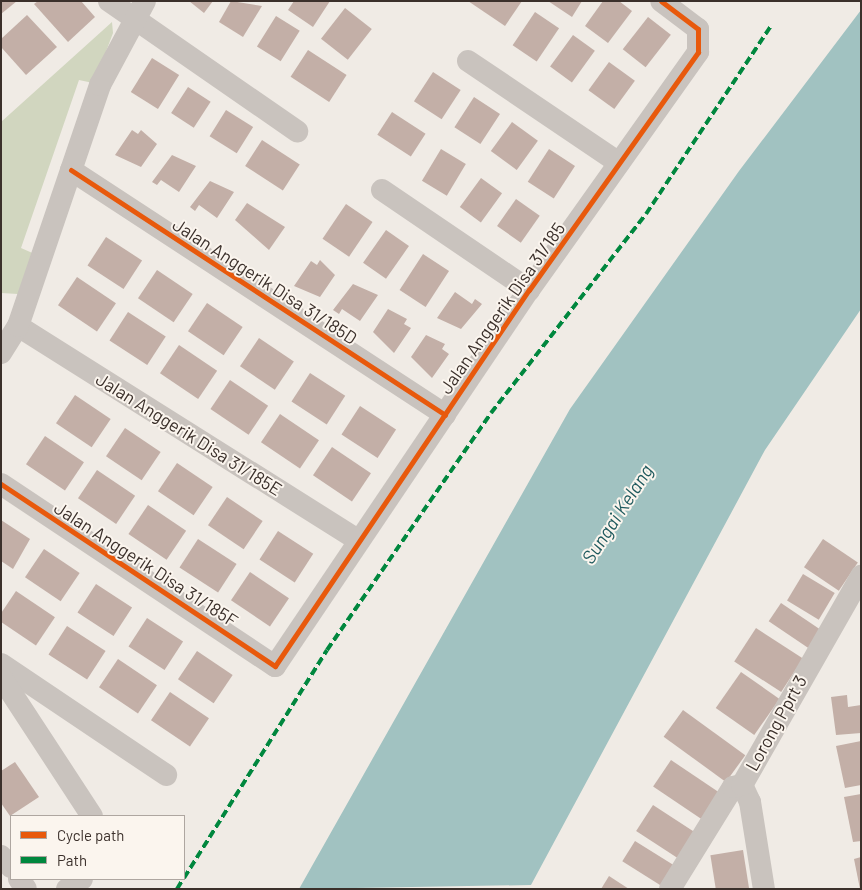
<!DOCTYPE html>
<style>
body{margin:0}
#map{position:relative;width:862px;height:890px;overflow:hidden;background:#f0ebe5;font-family:Barlow,sans-serif}
div>[style]{position:absolute}
.green>*{inset:0;background:#d1d6bf}
.water>*{inset:0;background:#a1c2c1}
.building>*{inset:0;background:#c3afa7;transform-origin:0 0}
.minor>*{height:22px;margin:-11px;padding:0 11px;transform-origin:11px;border-radius:11px;background:#c9c3be}
.quiet>*{height:4px;margin-top:-2px;transform-origin:0;background:repeating-linear-gradient(90deg,#00873e 0 8px,transparent 0 12px)}
.cycleway>*{height:5px;margin:-2.5px;padding:0 2.5px;transform-origin:2.5px;border-radius:2.5px;background:#e8590c}
span{translate:-50% -50%;white-space:nowrap;text-align:center;line-height:1.15;-webkit-text-stroke:4px #fbf5ee;paint-order:stroke}
.street-label{font-size:18px;color:#3b302b}
.water-label{font-size:19px;color:#1f5a5e;font-style:italic}
.frame{position:absolute;inset:0;border:2px solid #3b302b;pointer-events:none}
.legend{position:absolute;left:10px;top:815px;width:175px;height:65px;box-sizing:border-box;background:#fbf5ee;border:1px solid #aea6a0;margin:0;padding:6px 9px;list-style:none;font-size:15px;color:#3b302b}
.legend li{display:flex;align-items:center;gap:10px;height:25px}
.legend b{width:25px;border:1px solid #aea6a0}
</style>
<div id="map">
<div class="green">
<div style="clip-path:polygon(112px 22px,113px 33px,96px 78px,93px 83px,79px 80px,21px 248px,37px 255px,18px 294px,1px 293px,1px 122px)"></div>
</div>
<div class="water">
<div style="clip-path:polygon(861px 10px,861px 309px,765px 450px,531px 885px,299px 889px,570px 409px,739px 171px)"></div>
</div>
<div class="building">
<div style="clip-path:polygon(1px 1px,17px 1px,1px 14px)"></div>
<div style="clip-path:polygon(38px 1px,81px 1px,95px 17px,68px 42px,34px 4px)"></div>
<div style="clip-path:polygon(189px 1px,213px 1px,204px 13px)"></div>
<div style="clip-path:polygon(231px 1px,262px 6px,243px 37px,219px 22px)"></div>
<div style="clip-path:polygon(294px 1px,330px 1px,313px 27px,288px 10px)"></div>
<div style="clip-path:polygon(468px 1px,522px 1px,505px 26px)"></div>
<div style="clip-path:polygon(548px 1px,582px 1px,572px 17px)"></div>
<div style="clip-path:polygon(603px 1px,619px 1px,632px 11px,608px 43px,585px 26px)"></div>
<div style="left:345px;top:8px;width:34px;height:39px;rotate:38deg"></div>
<div style="left:535px;top:12px;width:29px;height:40px;rotate:34deg"></div>
<div style="clip-path:polygon(27px 15px,57px 47px,26px 75px,1px 47px,1px 39px)"></div>
<div style="left:276px;top:16px;width:28px;height:36px;rotate:32deg"></div>
<div style="left:648px;top:17px;width:29px;height:41px;rotate:38deg"></div>
<div style="left:573px;top:35px;width:27px;height:39px;rotate:36deg"></div>
<div style="left:308px;top:50px;width:46px;height:32px;rotate:33deg"></div>
<div style="left:152px;top:58px;width:32px;height:40px;rotate:32deg"></div>
<div style="left:609px;top:62px;width:32px;height:35px;rotate:36deg"></div>
<div style="left:433px;top:72px;width:33px;height:35px;rotate:33deg"></div>
<div style="left:188px;top:87px;width:27px;height:31px;rotate:33deg"></div>
<div style="left:474px;top:97px;width:31px;height:36px;rotate:33deg"></div>
<div style="left:226px;top:110px;width:32px;height:31px;rotate:32deg"></div>
<div style="left:392px;top:112px;width:40px;height:27px;rotate:33deg"></div>
<div style="left:512px;top:122px;width:32px;height:36px;rotate:36deg"></div>
<div style="clip-path:polygon(132px 130px,138px 134px,141px 130px,157px 144px,141px 167px,115px 155px)"></div>
<div style="left:262px;top:140px;width:45px;height:31px;rotate:33deg"></div>
<div style="left:441px;top:149px;width:29px;height:37px;rotate:31deg"></div>
<div style="left:549px;top:149px;width:31px;height:39px;rotate:33deg"></div>
<div style="clip-path:polygon(172px 155px,196px 166px,179px 192px,161px 180px,157px 185px,152px 182px)"></div>
<div style="left:481px;top:178px;width:26px;height:36px;rotate:36deg"></div>
<div style="clip-path:polygon(210px 181px,234px 192px,217px 218px,199px 205px,195px 211px,190px 207px)"></div>
<div style="left:516px;top:199px;width:29px;height:33px;rotate:35deg"></div>
<div style="clip-path:polygon(247px 203px,285px 227px,269px 250px,235px 220px)"></div>
<div style="left:346px;top:204px;width:32px;height:42px;rotate:34deg"></div>
<div style="left:386px;top:230px;width:28px;height:40px;rotate:35deg"></div>
<div style="left:106px;top:237px;width:43px;height:34px;rotate:33deg"></div>
<div style="left:423px;top:254px;width:31px;height:43px;rotate:33deg"></div>
<div style="clip-path:polygon(320px 260px,335px 275px,320px 297px,294px 286px,311px 261px,317px 265px)"></div>
<div style="left:157px;top:270px;width:43px;height:34px;rotate:34deg"></div>
<div style="left:77px;top:277px;width:47px;height:34px;rotate:34deg"></div>
<div style="clip-path:polygon(353px 284px,378px 295px,360px 321px,342px 309px,339px 314px,333px 310px)"></div>
<div style="clip-path:polygon(455px 292px,472px 304px,475px 299px,482px 304px,461px 329px,437px 318px)"></div>
<div style="left:207px;top:303px;width:43px;height:34px;rotate:34deg"></div>
<div style="clip-path:polygon(388px 309px,407px 319px,404px 324px,411px 328px,394px 353px,373px 332px)"></div>
<div style="left:128px;top:312px;width:45px;height:34px;rotate:33deg"></div>
<div style="clip-path:polygon(426px 335px,445px 344px,442px 349px,449px 354px,432px 378px,411px 357px)"></div>
<div style="left:259px;top:338px;width:42px;height:34px;rotate:34deg"></div>
<div style="left:179px;top:345px;width:46px;height:34px;rotate:34deg"></div>
<div style="left:310px;top:373px;width:42px;height:34px;rotate:33deg"></div>
<div style="left:230px;top:380px;width:46px;height:35px;rotate:34deg"></div>
<div style="left:75px;top:395px;width:43px;height:34px;rotate:34deg"></div>
<div style="left:360px;top:406px;width:43px;height:34px;rotate:33deg"></div>
<div style="left:280px;top:414px;width:47px;height:34px;rotate:34deg"></div>
<div style="left:125px;top:428px;width:43px;height:34px;rotate:34deg"></div>
<div style="left:45px;top:436px;width:47px;height:34px;rotate:34deg"></div>
<div style="left:332px;top:447px;width:47px;height:34px;rotate:34deg"></div>
<div style="left:177px;top:463px;width:43px;height:34px;rotate:34deg"></div>
<div style="left:97px;top:470px;width:46px;height:34px;rotate:34deg"></div>
<div style="left:227px;top:497px;width:43px;height:34px;rotate:34deg"></div>
<div style="left:148px;top:505px;width:46px;height:35px;rotate:34deg"></div>
<div style="clip-path:polygon(1px 520px,30px 539px,13px 569px,1px 561px)"></div>
<div style="left:278px;top:531px;width:42px;height:34px;rotate:33deg"></div>
<div style="left:198px;top:539px;width:46px;height:34px;rotate:33deg"></div>
<div style="left:823px;top:539px;width:42px;height:34px;rotate:34deg"></div>
<div style="left:44px;top:549px;width:43px;height:34px;rotate:34deg"></div>
<div style="left:250px;top:572px;width:47px;height:34px;rotate:34deg"></div>
<div style="left:803px;top:574px;width:37px;height:31px;rotate:31deg"></div>
<div style="left:96px;top:584px;width:43px;height:34px;rotate:33deg"></div>
<div style="left:16px;top:591px;width:47px;height:34px;rotate:34deg"></div>
<div style="left:781px;top:603px;width:50px;height:22px;rotate:34deg"></div>
<div style="left:147px;top:618px;width:43px;height:34px;rotate:33deg"></div>
<div style="left:67px;top:626px;width:46px;height:34px;rotate:33deg"></div>
<div style="left:756px;top:628px;width:56px;height:40px;rotate:33deg"></div>
<div style="left:197px;top:651px;width:43px;height:34px;rotate:34deg"></div>
<div style="left:118px;top:659px;width:47px;height:34px;rotate:34deg"></div>
<div style="left:741px;top:672px;width:47px;height:44px;rotate:35deg"></div>
<div style="left:170px;top:692px;width:47px;height:34px;rotate:34deg"></div>
<div style="clip-path:polygon(847px 695px,848px 707px,861px 705px,861px 733px,836px 735px,831px 697px)"></div>
<div style="left:683px;top:710px;width:77px;height:33px;rotate:36deg"></div>
<div style="clip-path:polygon(861px 741px,861px 785px,845px 788px,836px 746px)"></div>
<div style="left:671px;top:760px;width:60px;height:32px;rotate:34deg"></div>
<div style="clip-path:polygon(15px 762px,39px 797px,10px 816px,1px 803px,1px 771px)"></div>
<div style="clip-path:polygon(861px 794px,861px 841px,853px 842px,844px 797px)"></div>
<div style="left:653px;top:805px;width:54px;height:31px;rotate:33deg"></div>
<div style="left:635px;top:841px;width:52px;height:24px;rotate:32deg"></div>
<div style="left:743px;top:850px;width:39px;height:33px;rotate:81deg"></div>
<div style="clip-path:polygon(861px 857px,861px 889px,860px 889px,854px 859px)"></div>
<div style="clip-path:polygon(609px 876px,629px 889px,601px 889px)"></div>
</div>
<div class="minor">
<div style="left:109px;top:1px;width:229px;rotate:34.7deg"></div>
<div style="left:468px;top:61px;width:182px;rotate:34deg"></div>
<div style="left:71px;top:170px;width:447px;rotate:33.2deg"></div>
<div style="left:382px;top:190px;width:178px;rotate:34.2deg"></div>
<div style="left:18px;top:326px;width:403px;rotate:32.2deg"></div>
<div style="left:1px;top:353px;width:32px;rotate:-58deg"></div>
<div style="left:18px;top:326px;width:255px;rotate:-71.2deg"></div>
<div style="left:100px;top:85px;width:95px;rotate:-61.8deg"></div>
<div style="left:1px;top:484px;width:329px;rotate:33.6deg"></div>
<div style="left:275px;top:666px;width:454px;rotate:-56deg"></div>
<div style="left:529px;top:290px;width:292px;rotate:-54.6deg"></div>
<div style="left:698px;top:52px;width:23px;rotate:-90deg"></div>
<div style="left:698px;top:29px;width:46px;rotate:-142.9deg"></div>
<div style="left:1px;top:664px;width:199px;rotate:33.9deg"></div>
<div style="left:1px;top:677px;width:166px;rotate:56.8deg"></div>
<div style="left:742px;top:785px;width:19px;rotate:65deg"></div>
<div style="left:750px;top:802px;width:88px;rotate:80.9deg"></div>
<div style="left:1px;top:856px;width:15px;rotate:48deg"></div>
<div style="left:19px;top:879px;width:12px;rotate:55deg"></div>
<div style="left:67px;top:889px;width:18px;rotate:-34deg"></div>
<div style="left:670px;top:889px;width:120px;rotate:-58.3deg"></div>
<div style="left:733px;top:787px;width:9px;rotate:-13deg"></div>
<div style="left:742px;top:785px;width:241px;rotate:-60.3deg"></div>
</div>
<div class="quiet">
<div style="left:184px;top:878px;width:269px;rotate:-57.9deg"></div>
<div style="left:327px;top:650px;width:288px;rotate:-55.3deg"></div>
<div style="left:491px;top:413px;width:252px;rotate:-52.1deg"></div>
<div style="left:646px;top:214px;width:226px;rotate:-56.4deg"></div>
<div style="left:177px;top:889px;width:12px;rotate:-59deg"></div>
</div>
<div class="cycleway">
<div style="left:71px;top:170px;width:447px;rotate:33.2deg"></div>
<div style="left:1px;top:484px;width:329px;rotate:33.6deg"></div>
<div style="left:275px;top:666px;width:454px;rotate:-56deg"></div>
<div style="left:529px;top:290px;width:292px;rotate:-54.6deg"></div>
<div style="left:698px;top:52px;width:23px;rotate:-90deg"></div>
<div style="left:698px;top:29px;width:46px;rotate:-142.9deg"></div>
</div>
<div class="street-label">
<span style="left:265px;top:281px;rotate:33deg">Jalan Anggerik Disa 31/185D</span>
<span style="left:502px;top:308px;rotate:-55deg">Jalan Anggerik Disa 31/185</span>
<span style="left:189px;top:434px;rotate:32deg">Jalan Anggerik Disa 31/185E</span>
<span style="left:146px;top:564px;rotate:33deg">Jalan Anggerik Disa 31/185F</span>
<span style="left:776px;top:723px;rotate:-61deg">Lorong Pprt 3</span>
</div>
<div class="water-label">
<span style="left:617px;top:514px;rotate:-57deg">Sungai Kelang</span>
</div>
<div class="frame"></div>
<ul class="legend">
<li><b style="height:6px;background:#e8590c"></b>Cycle path</li>
<li><b style="height:6px;background:#00873e"></b>Path</li>
</ul>
</div>
